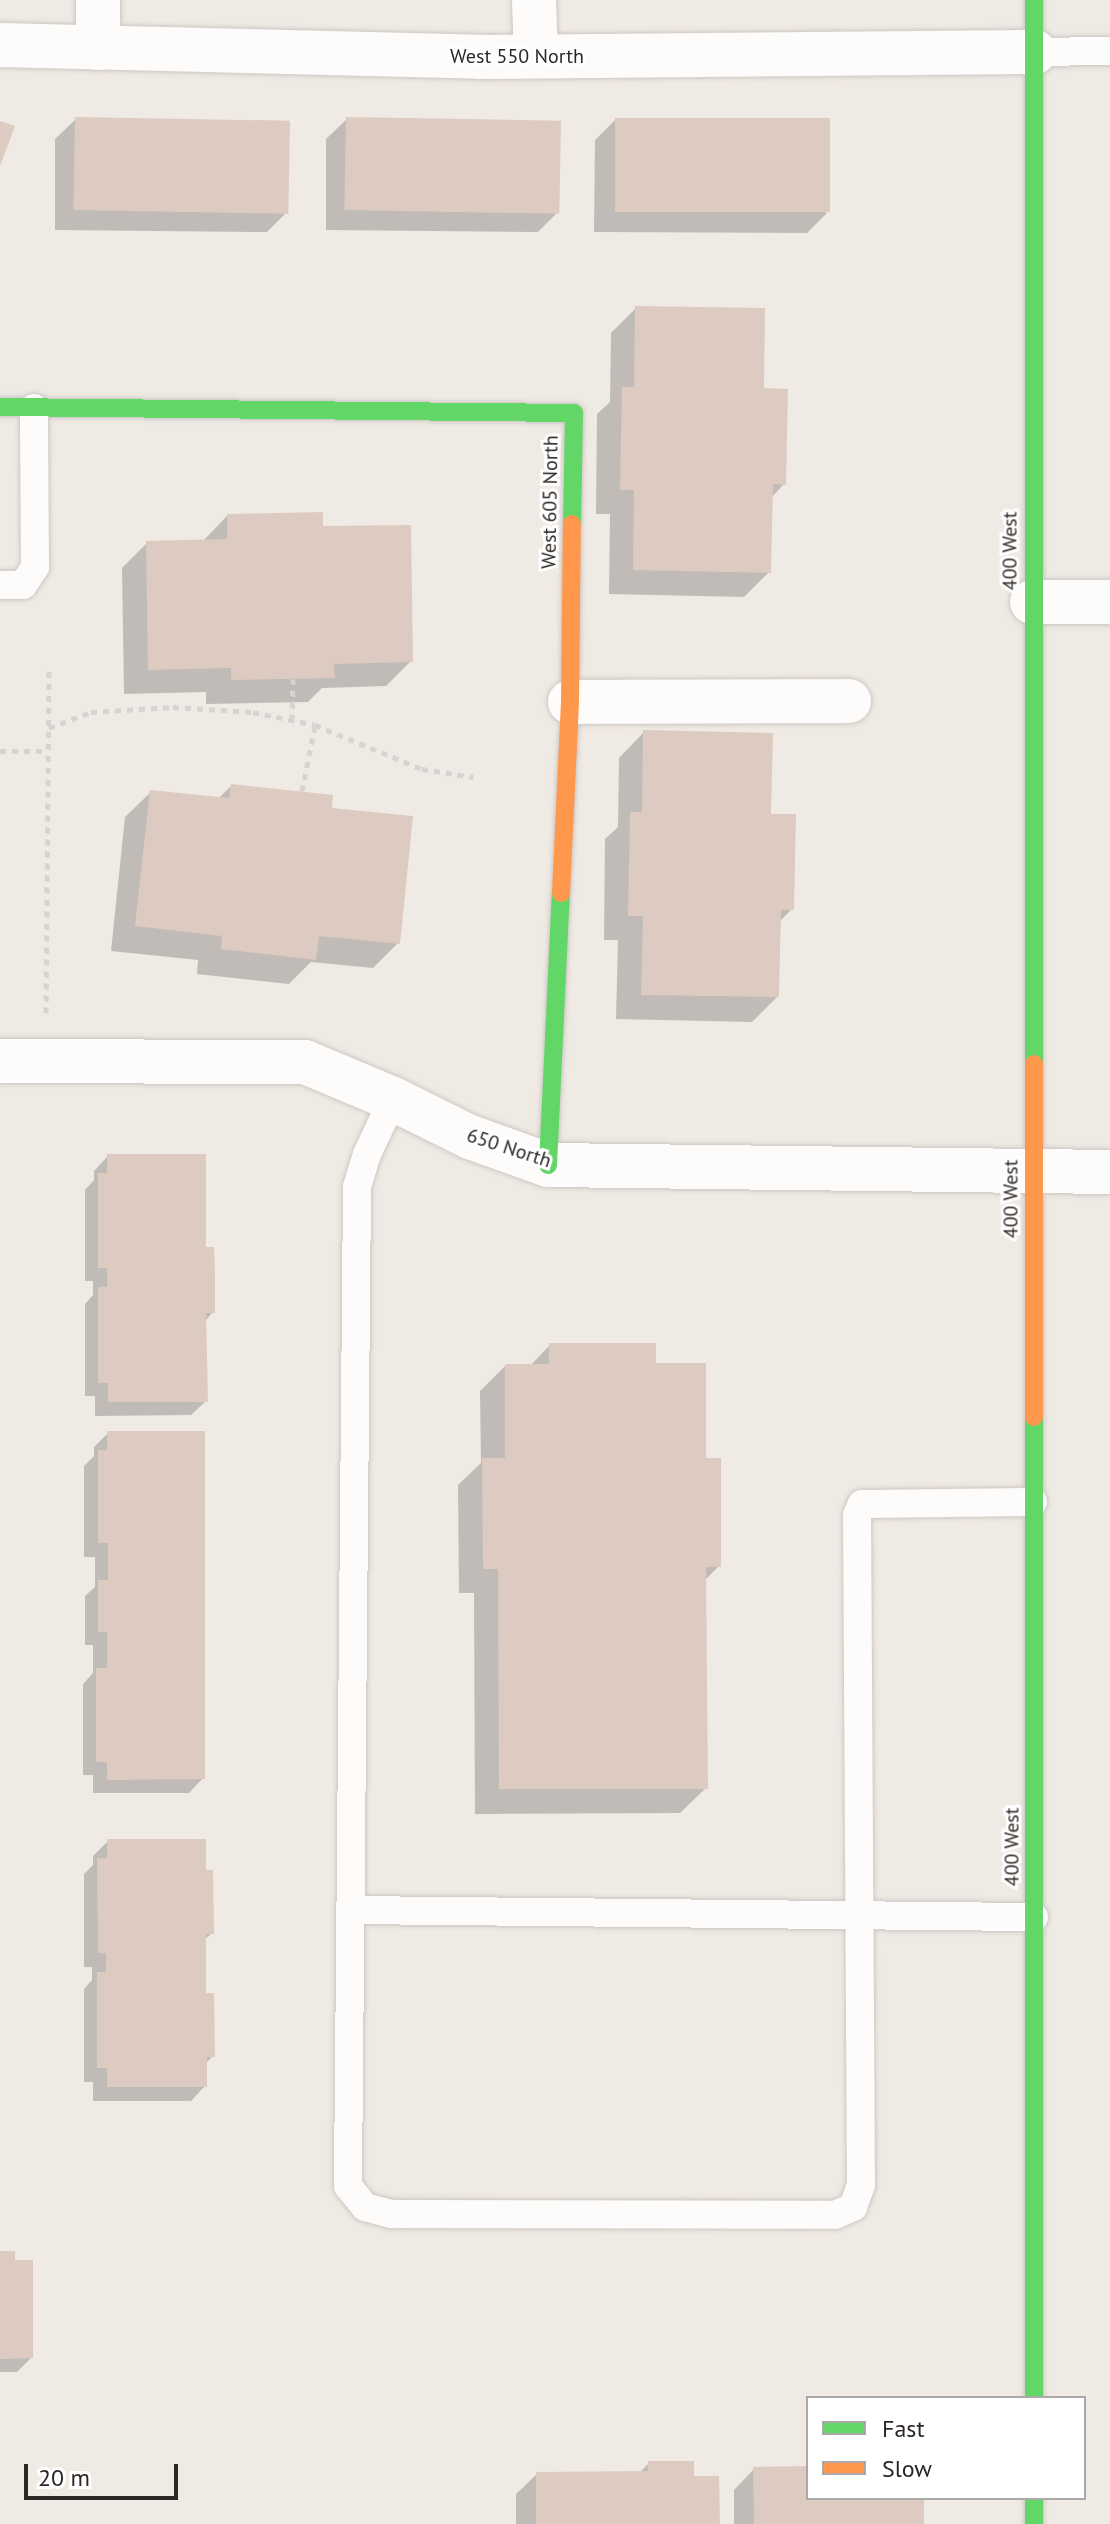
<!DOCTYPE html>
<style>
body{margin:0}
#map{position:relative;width:1110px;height:2524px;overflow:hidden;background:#f0eae4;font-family:"PT Sans",sans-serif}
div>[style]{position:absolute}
.shadow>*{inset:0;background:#0003}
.building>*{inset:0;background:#ddcbc2;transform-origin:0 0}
.path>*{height:5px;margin-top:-2.5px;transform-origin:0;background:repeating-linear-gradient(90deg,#d6d4d2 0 6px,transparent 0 12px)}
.roads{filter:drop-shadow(0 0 2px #cdc8c4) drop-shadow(0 0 2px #cdc8c4)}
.lane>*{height:28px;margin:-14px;padding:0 14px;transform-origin:14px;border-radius:14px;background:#fdfcfb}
.street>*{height:44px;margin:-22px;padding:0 22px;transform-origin:22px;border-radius:22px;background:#fdfcfb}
.fast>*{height:18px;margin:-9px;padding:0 9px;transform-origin:9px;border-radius:9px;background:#63d668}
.slow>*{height:18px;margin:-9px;padding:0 9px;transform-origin:9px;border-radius:9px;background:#ff974d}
span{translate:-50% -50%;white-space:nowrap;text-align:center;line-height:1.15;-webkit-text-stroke:6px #fff;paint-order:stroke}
.street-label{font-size:20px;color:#2c2724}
.legend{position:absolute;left:806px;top:2396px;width:280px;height:104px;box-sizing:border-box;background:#fff;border:2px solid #aba9a7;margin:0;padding:10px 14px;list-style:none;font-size:24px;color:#2c2724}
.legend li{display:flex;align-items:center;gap:16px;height:40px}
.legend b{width:40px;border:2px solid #aba9a7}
.scale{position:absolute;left:24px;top:2464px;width:154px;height:36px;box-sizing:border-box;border:4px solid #2c2724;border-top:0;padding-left:10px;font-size:24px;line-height:28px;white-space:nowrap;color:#2c2724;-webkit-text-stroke:6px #fff;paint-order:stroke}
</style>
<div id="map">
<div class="shadow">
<div style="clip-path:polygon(76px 119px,288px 211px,267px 232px,55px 230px,55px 139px)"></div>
<div style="clip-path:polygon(347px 119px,559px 211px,538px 232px,326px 230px,326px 139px)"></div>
<div style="clip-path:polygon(615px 120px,827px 213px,807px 233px,594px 232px,595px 140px)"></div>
<div style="clip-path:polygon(636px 308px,762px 390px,784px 484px,771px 498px,769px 572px,744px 597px,609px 594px,610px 514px,596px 514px,597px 414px,610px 402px,611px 333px)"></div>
<div style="clip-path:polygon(227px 516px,321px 528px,411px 661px,386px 686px,322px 688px,308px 702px,206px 704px,206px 692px,124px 694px,122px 568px,147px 543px,202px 542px)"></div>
<div style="clip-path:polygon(644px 732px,769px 816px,792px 909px,778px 923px,777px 997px,752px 1022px,616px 1019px,618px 940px,604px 940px,605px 839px,618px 827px,619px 758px)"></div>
<div style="clip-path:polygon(231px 786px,330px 810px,398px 943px,373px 968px,311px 962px,289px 984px,197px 974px,198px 960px,111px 951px,125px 817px,151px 792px,218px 799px)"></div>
<div style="clip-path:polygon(108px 1156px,204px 1249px,213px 1312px,205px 1321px,206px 1401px,191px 1415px,95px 1416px,95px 1396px,85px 1396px,85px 1304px,93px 1295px,93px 1281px,85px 1281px,85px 1190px,94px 1180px,94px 1171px)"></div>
<div style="clip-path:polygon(550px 1345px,654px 1365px,704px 1460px,719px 1566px,704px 1581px,706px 1788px,680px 1813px,475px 1814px,474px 1593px,459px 1593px,458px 1485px,481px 1463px,480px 1391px,505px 1366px,530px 1366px)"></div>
<div style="clip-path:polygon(108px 1433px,203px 1778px,189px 1793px,93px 1793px,93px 1775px,83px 1775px,83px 1684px,93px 1673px,93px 1645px,85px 1645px,85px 1596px,95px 1587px,95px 1557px,84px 1557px,84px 1466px,94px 1456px,94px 1447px)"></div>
<div style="clip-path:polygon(108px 1841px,204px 1872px,212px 1933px,204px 1940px,204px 1995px,213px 2056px,205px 2064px,205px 2086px,191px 2101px,93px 2101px,93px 2082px,84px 2082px,84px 1989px,92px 1980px,92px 1967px,84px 1967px,84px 1874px,93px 1865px,93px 1856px)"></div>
<div style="clip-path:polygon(0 2253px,31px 2358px,17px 2372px,0 2372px)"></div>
<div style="clip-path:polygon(649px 2463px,692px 2478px,718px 2524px,516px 2524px,516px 2494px,537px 2474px,639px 2473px)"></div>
<div style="clip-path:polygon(808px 2468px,808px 2498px,922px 2498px,922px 2524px,734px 2524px,734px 2490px,754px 2469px)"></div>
</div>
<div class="building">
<div style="left:75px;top:117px;width:215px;height:93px;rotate:1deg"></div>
<div style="left:346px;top:117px;width:215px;height:93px;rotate:1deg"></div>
<div style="left:615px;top:118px;width:215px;height:94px"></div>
<div style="clip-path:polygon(0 121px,15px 126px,0 166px)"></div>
<div style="clip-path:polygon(635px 306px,765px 308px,764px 388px,788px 389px,786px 485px,773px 484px,771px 573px,633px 570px,634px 490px,620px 490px,622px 387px,634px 387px)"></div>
<div style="clip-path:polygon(323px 512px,323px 526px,411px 525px,413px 662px,334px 664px,335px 678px,231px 680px,231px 668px,148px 670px,146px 541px,227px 539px,227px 514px)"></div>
<div style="clip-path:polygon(643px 730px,773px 733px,771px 814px,796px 814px,794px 910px,781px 910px,779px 997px,641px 995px,643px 916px,628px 916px,630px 812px,642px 812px)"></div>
<div style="clip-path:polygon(231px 784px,333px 795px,332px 808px,413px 816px,400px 944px,319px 936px,316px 960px,221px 949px,222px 936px,135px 926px,150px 790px,229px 798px)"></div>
<div style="clip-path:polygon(107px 1154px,206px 1154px,206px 1247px,214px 1247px,215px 1276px,215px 1313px,206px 1313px,208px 1402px,108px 1402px,108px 1383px,98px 1383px,98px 1287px,107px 1287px,107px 1268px,98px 1268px,98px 1173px,107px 1173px)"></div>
<div style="clip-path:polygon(549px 1343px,656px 1343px,656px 1363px,706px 1363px,706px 1458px,721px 1458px,721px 1567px,706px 1567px,708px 1789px,499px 1789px,498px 1569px,483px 1569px,482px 1458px,505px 1458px,505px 1364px,549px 1364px)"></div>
<div style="clip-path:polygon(107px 1431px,205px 1431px,205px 1779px,107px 1780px,107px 1762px,96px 1762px,96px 1668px,107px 1668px,107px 1632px,98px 1632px,98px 1580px,108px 1580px,108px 1543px,98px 1543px,98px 1450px,107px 1450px)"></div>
<div style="clip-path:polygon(107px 1839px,206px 1839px,206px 1870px,213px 1870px,214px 1934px,206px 1934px,206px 1993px,214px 1993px,215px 2057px,207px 2057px,207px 2087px,107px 2087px,107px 2068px,97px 2068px,97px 1972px,106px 1972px,106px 1953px,98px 1953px,97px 1858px,107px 1858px)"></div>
<div style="clip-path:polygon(0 2251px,15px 2251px,15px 2260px,33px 2260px,33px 2358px,0 2359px)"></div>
<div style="clip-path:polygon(648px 2461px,694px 2461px,694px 2476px,719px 2476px,720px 2524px,536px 2524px,536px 2472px,648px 2471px)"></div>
<div style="clip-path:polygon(808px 2466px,808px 2498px,924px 2498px,924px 2524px,754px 2524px,753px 2467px)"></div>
</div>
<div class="path">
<div style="left:292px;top:720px;width:41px;rotate:-88.6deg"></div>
<div style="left:49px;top:728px;width:45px;rotate:-20.9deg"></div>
<div style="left:91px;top:712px;width:82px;rotate:-3.5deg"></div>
<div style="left:173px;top:707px;width:80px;rotate:3.6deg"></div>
<div style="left:253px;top:712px;width:63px;rotate:11.8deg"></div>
<div style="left:315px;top:725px;width:116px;rotate:22.4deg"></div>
<div style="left:422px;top:769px;width:52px;rotate:8.9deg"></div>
<div style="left:0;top:751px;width:48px"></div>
<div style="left:302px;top:791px;width:66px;rotate:-78.7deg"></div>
<div style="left:46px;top:1013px;width:344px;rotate:-89.5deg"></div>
</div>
<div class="roads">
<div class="lane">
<div style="left:1035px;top:52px;width:75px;rotate:-0.8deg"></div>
<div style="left:0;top:585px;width:23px"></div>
<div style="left:23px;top:585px;width:22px;rotate:-56deg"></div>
<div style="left:35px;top:567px;width:159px;rotate:-90.4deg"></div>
<div style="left:393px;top:1099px;width:61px;rotate:115.3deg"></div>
<div style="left:367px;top:1154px;width:34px;rotate:107deg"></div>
<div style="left:357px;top:1187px;width:999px;rotate:90.52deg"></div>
<div style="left:348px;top:2186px;width:27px;rotate:51deg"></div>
<div style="left:365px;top:2207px;width:28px;rotate:15deg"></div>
<div style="left:392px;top:2214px;width:443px;rotate:0.1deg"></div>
<div style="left:835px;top:2215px;width:20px;rotate:-24deg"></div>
<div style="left:853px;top:2207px;width:23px;rotate:-70deg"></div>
<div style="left:861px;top:2185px;width:670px;rotate:-90.34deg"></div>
<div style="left:857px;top:1515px;width:12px;rotate:-66deg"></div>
<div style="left:862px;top:1504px;width:171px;rotate:-0.7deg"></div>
<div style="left:350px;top:1910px;width:684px;rotate:0.59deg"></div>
</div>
<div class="street">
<div style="left:98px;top:0;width:48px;rotate:90deg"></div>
<div style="left:534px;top:0;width:56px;rotate:88deg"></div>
<div style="left:0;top:45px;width:482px;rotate:1.4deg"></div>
<div style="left:482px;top:57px;width:553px;rotate:-0.52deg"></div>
<div style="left:1032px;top:602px;width:78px"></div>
<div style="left:570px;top:702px;width:279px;rotate:-0.2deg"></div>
<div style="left:0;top:1061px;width:305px;rotate:0.2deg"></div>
<div style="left:305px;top:1062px;width:95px;rotate:22.8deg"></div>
<div style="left:393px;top:1099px;width:86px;rotate:26.3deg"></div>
<div style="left:470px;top:1137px;width:83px;rotate:19.7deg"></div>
<div style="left:548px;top:1165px;width:562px;rotate:0.71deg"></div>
</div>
<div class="fast">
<div style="left:1034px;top:0;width:1064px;rotate:90deg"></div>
<div style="left:0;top:407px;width:574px;rotate:0.6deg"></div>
<div style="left:574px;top:413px;width:111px;rotate:91deg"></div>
<div style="left:548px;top:1165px;width:272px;rotate:-87.3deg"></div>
<div style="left:1034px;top:1417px;width:981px;rotate:90deg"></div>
<div style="left:1034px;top:2498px;width:26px;rotate:90deg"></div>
</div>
<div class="slow">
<div style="left:561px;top:893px;width:191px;rotate:-87.3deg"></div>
<div style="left:570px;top:702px;width:178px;rotate:-89.4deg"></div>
<div style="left:1034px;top:1064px;width:353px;rotate:90deg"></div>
</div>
</div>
<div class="street-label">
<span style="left:517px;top:56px">West 550 North</span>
<span style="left:550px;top:502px;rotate:-89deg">West 605 North</span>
<span style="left:1010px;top:551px;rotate:-90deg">400 West</span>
<span style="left:509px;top:1148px;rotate:18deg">650 North</span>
<span style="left:1011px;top:1199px;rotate:-90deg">400 West</span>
<span style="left:1012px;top:1847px;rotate:-90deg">400 West</span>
</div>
<ul class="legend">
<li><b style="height:10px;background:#63d668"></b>Fast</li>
<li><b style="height:10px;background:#ff974d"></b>Slow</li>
</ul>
<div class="scale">20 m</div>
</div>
